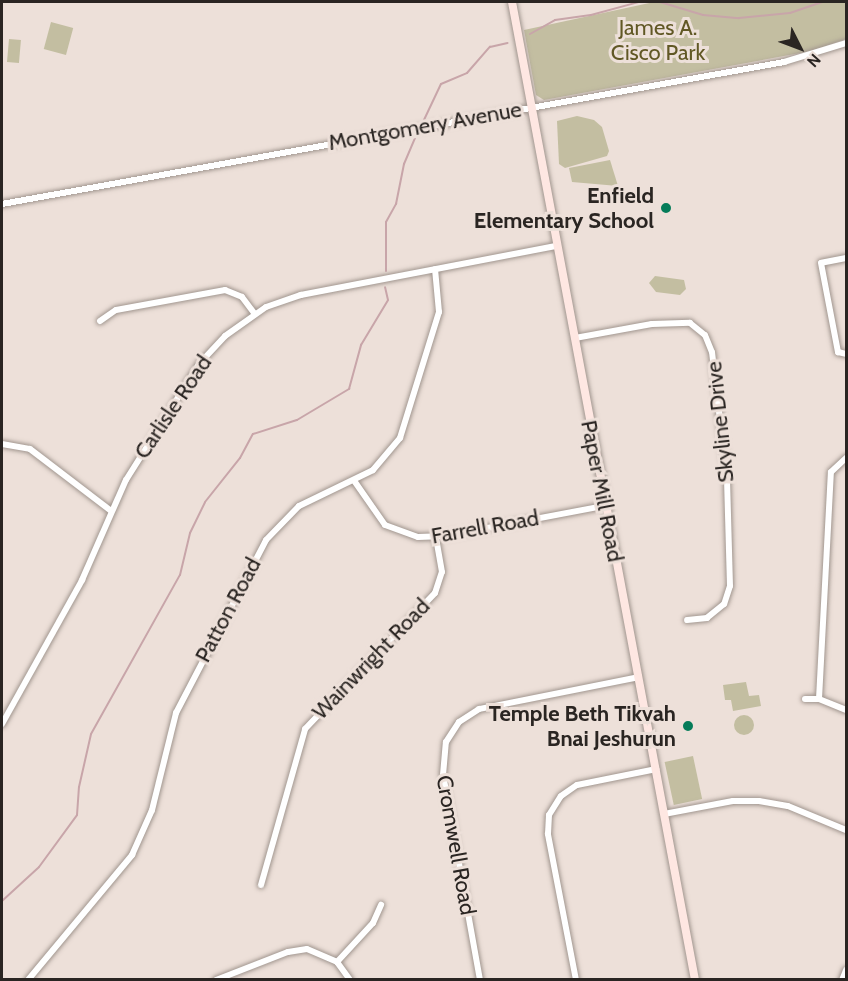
<!DOCTYPE html>
<style>
body{margin:0}
#map{position:relative;width:848px;height:981px;overflow:hidden;background:#ede0d9;font-family:Cabin,sans-serif}
div>[style]{position:absolute}
.green>*{inset:0;background:#c3bea1;transform-origin:0 0}
.round{border-radius:50%}
.stream>*{height:2px;margin:-1px;padding:0 1px;transform-origin:1px;border-radius:1px;background:#c8a5a9}
.roads{filter:drop-shadow(0 0 2px #a1968f) drop-shadow(0 0 2px #a1968f)}
.street>*{height:6px;margin:-3px;padding:0 3px;transform-origin:3px;border-radius:3px;background:#fff}
.secondary>*{height:8px;margin:-4px;padding:0 4px;transform-origin:4px;border-radius:4px;background:#fee7e2}
.dots>*{width:16px;height:16px;translate:-50% -50%;box-sizing:border-box;border:3px solid #ede0d9;border-radius:50%}
span{translate:-50% -50%;white-space:nowrap;text-align:center;line-height:1.15;-webkit-text-stroke:6px #ede0d9;paint-order:stroke}
.park-label{font-size:22px;color:#615825}
.street-label{font-size:22px;color:#2a2522}
.poi-label{font-size:22px;color:#2a2522;font-weight:700}
.right{translate:-100% -50%;text-align:right}
.frame{position:absolute;inset:0;border:3px solid #2a2522;pointer-events:none}
.north{position:absolute;left:770px;top:18px;width:60px;height:60px;-webkit-text-stroke:4px #ede0d9;paint-order:stroke;rotate:132deg;font-size:16px;font-weight:700;line-height:24px;text-align:center;color:#2a2522}
.north::after{content:'';display:block;margin:auto;width:21px;height:27px;background:#2a2522;clip-path:polygon(50% 0,100% 100%,50% 72%,0 100%)}
</style>
<div id="map">
<div class="green">
<div style="clip-path:polygon(654px 2px,846px 2px,846px 39px,811px 51px,544px 100px,536px 95px,524px 30px)"></div>
<div style="left:51px;top:22px;width:23px;height:28px;rotate:15deg"></div>
<div style="left:9px;top:39px;width:12px;height:23px;rotate:5deg"></div>
<div style="clip-path:polygon(577px 116px,594px 120px,602px 127px,609px 151px,607px 156px,565px 168px,559px 164px,557px 121px)"></div>
<div style="clip-path:polygon(610px 160px,618px 186px,572px 182px,569px 168px)"></div>
<div style="clip-path:polygon(655px 276px,684px 280px,686px 289px,680px 295px,656px 292px,649px 283px)"></div>
<div style="clip-path:polygon(746px 682px,749px 696px,759px 695px,761px 706px,733px 711px,731px 700px,725px 700px,723px 685px)"></div>
<div class="round" style="left:734px;top:715px;width:20px;height:20px"></div>
<div style="left:693px;top:756px;width:44px;height:29px;rotate:78deg"></div>
</div>
<div class="stream">
<div style="left:660px;top:2px;width:45px;rotate:16.8deg"></div>
<div style="left:703px;top:15px;width:36px;rotate:5deg"></div>
<div style="left:739px;top:18px;width:51px;rotate:-5.6deg"></div>
<div style="left:790px;top:13px;width:34px;rotate:-19deg"></div>
<div style="left:530px;top:34px;width:29px;rotate:-29deg"></div>
<div style="left:555px;top:20px;width:36px;rotate:-8deg"></div>
<div style="left:591px;top:15px;width:50px;rotate:-15.2deg"></div>
<div style="left:423px;top:122px;width:42px;rotate:-64.7deg"></div>
<div style="left:441px;top:84px;width:28px;rotate:-23deg"></div>
<div style="left:467px;top:73px;width:35px;rotate:-49deg"></div>
<div style="left:490px;top:47px;width:18px;rotate:-13deg"></div>
<div style="left:386px;top:271px;width:49px;rotate:-90deg"></div>
<div style="left:386px;top:222px;width:21px;rotate:-61deg"></div>
<div style="left:396px;top:204px;width:41px;rotate:-78.7deg"></div>
<div style="left:404px;top:164px;width:33px;rotate:-67deg"></div>
<div style="left:2px;top:901px;width:50px;rotate:-42.6deg"></div>
<div style="left:39px;top:867px;width:64px;rotate:-53.8deg"></div>
<div style="left:77px;top:815px;width:28px;rotate:-86deg"></div>
<div style="left:79px;top:787px;width:54px;rotate:-77.2deg"></div>
<div style="left:91px;top:734px;width:182px;rotate:-60.8deg"></div>
<div style="left:180px;top:575px;width:43px;rotate:-76.6deg"></div>
<div style="left:190px;top:533px;width:34px;rotate:-64deg"></div>
<div style="left:205px;top:502px;width:56px;rotate:-51.5deg"></div>
<div style="left:240px;top:458px;width:27px;rotate:-62deg"></div>
<div style="left:253px;top:434px;width:46px;rotate:-17.7deg"></div>
<div style="left:297px;top:420px;width:61px;rotate:-30.8deg"></div>
<div style="left:349px;top:389px;width:46px;rotate:-74.7deg"></div>
<div style="left:361px;top:345px;width:52px;rotate:-59deg"></div>
<div style="left:388px;top:300px;width:13px;rotate:-103deg"></div>
</div>
<div class="roads">
<div class="street">
<div style="left:2px;top:204px;width:795px;rotate:-10.29deg"></div>
<div style="left:784px;top:62px;width:65px;rotate:-17deg"></div>
<div style="left:846px;top:258px;width:25px;rotate:169deg"></div>
<div style="left:821px;top:263px;width:91px;rotate:79.2deg"></div>
<div style="left:838px;top:352px;width:8px;rotate:14deg"></div>
<div style="left:100px;top:321px;width:19px;rotate:-35deg"></div>
<div style="left:116px;top:310px;width:111px;rotate:-10.4deg"></div>
<div style="left:225px;top:290px;width:18px;rotate:22deg"></div>
<div style="left:242px;top:297px;width:21px;rotate:53deg"></div>
<div style="left:575px;top:338px;width:78px;rotate:-10.3deg"></div>
<div style="left:652px;top:324px;width:38px;rotate:-2deg"></div>
<div style="left:690px;top:323px;width:19px;rotate:39deg"></div>
<div style="left:705px;top:335px;width:18px;rotate:68deg"></div>
<div style="left:712px;top:352px;width:128px;rotate:83.3deg"></div>
<div style="left:727px;top:479px;width:107px;rotate:88.4deg"></div>
<div style="left:730px;top:586px;width:19px;rotate:108deg"></div>
<div style="left:724px;top:604px;width:22px;rotate:141deg"></div>
<div style="left:707px;top:618px;width:20px;rotate:174deg"></div>
<div style="left:2px;top:444px;width:28px;rotate:10deg"></div>
<div style="left:30px;top:449px;width:102px;rotate:37.4deg"></div>
<div style="left:355px;top:482px;width:52px;rotate:55.1deg"></div>
<div style="left:385px;top:525px;width:35px;rotate:20deg"></div>
<div style="left:418px;top:537px;width:27px;rotate:-2deg"></div>
<div style="left:445px;top:536px;width:162px;rotate:-10.7deg"></div>
<div style="left:805px;top:699px;width:14px"></div>
<div style="left:819px;top:699px;width:29px;rotate:22deg"></div>
<div style="left:819px;top:699px;width:227px;rotate:-87deg"></div>
<div style="left:831px;top:472px;width:21px;rotate:-43deg"></div>
<div style="left:2px;top:724px;width:165px;rotate:-60.9deg"></div>
<div style="left:82px;top:580px;width:109px;rotate:-66.3deg"></div>
<div style="left:126px;top:480px;width:137px;rotate:-57.8deg"></div>
<div style="left:199px;top:364px;width:38px;rotate:-47deg"></div>
<div style="left:225px;top:336px;width:50px;rotate:-35.3deg"></div>
<div style="left:266px;top:307px;width:37px;rotate:-19deg"></div>
<div style="left:301px;top:295px;width:259px;rotate:-10.9deg"></div>
<div style="left:664px;top:814px;width:70px;rotate:-10.7deg"></div>
<div style="left:733px;top:801px;width:26px"></div>
<div style="left:759px;top:801px;width:29px;rotate:10deg"></div>
<div style="left:788px;top:806px;width:63px;rotate:22.5deg"></div>
<div style="left:261px;top:885px;width:162px;rotate:-74.2deg"></div>
<div style="left:305px;top:729px;width:188px;rotate:-46.3deg"></div>
<div style="left:435px;top:593px;width:22px;rotate:-72deg"></div>
<div style="left:442px;top:572px;width:36px;rotate:-100deg"></div>
<div style="left:337px;top:962px;width:53px;rotate:-47.3deg"></div>
<div style="left:373px;top:923px;width:20px;rotate:-66deg"></div>
<div style="left:28px;top:980px;width:163px;rotate:-50.2deg"></div>
<div style="left:132px;top:855px;width:49px;rotate:-66deg"></div>
<div style="left:152px;top:810px;width:100px;rotate:-76.1deg"></div>
<div style="left:176px;top:713px;width:195px;rotate:-62.5deg"></div>
<div style="left:266px;top:540px;width:47px;rotate:-45.9deg"></div>
<div style="left:299px;top:506px;width:82px;rotate:-25.9deg"></div>
<div style="left:373px;top:470px;width:42px;rotate:-49.8deg"></div>
<div style="left:400px;top:438px;width:132px;rotate:-72.8deg"></div>
<div style="left:439px;top:312px;width:43px;rotate:-95.3deg"></div>
<div style="left:216px;top:980px;width:77px;rotate:-21.3deg"></div>
<div style="left:288px;top:952px;width:19px;rotate:-9deg"></div>
<div style="left:307px;top:949px;width:33px;rotate:23deg"></div>
<div style="left:337px;top:962px;width:22px;rotate:54deg"></div>
<div style="left:480px;top:980px;width:208px;rotate:-100.2deg"></div>
<div style="left:443px;top:775px;width:33px;rotate:-85deg"></div>
<div style="left:446px;top:742px;width:24px;rotate:-57deg"></div>
<div style="left:459px;top:722px;width:24px;rotate:-33deg"></div>
<div style="left:479px;top:709px;width:163px;rotate:-11.3deg"></div>
<div style="left:576px;top:980px;width:149px;rotate:-100.9deg"></div>
<div style="left:548px;top:834px;width:19px;rotate:-87deg"></div>
<div style="left:549px;top:815px;width:22px;rotate:-58deg"></div>
<div style="left:561px;top:796px;width:19px;rotate:-35deg"></div>
<div style="left:577px;top:785px;width:81px;rotate:-11.4deg"></div>
<div style="left:842px;top:980px;width:11px;rotate:-68deg"></div>
</div>
<div class="secondary">
<div style="left:512px;top:2px;width:995px;rotate:79.4deg"></div>
</div>
</div>
<div class="dots">
<div style="left:666px;top:208px;background:#057c59"></div>
<div style="left:688px;top:726px;background:#057c59"></div>
</div>
<div class="park-label">
<span style="left:658px;top:40px">James A.<br>Cisco Park</span>
</div>
<div class="street-label">
<span style="left:425px;top:126px;rotate:-10deg">Montgomery Avenue</span>
<span style="left:173px;top:407px;rotate:-56deg">Carlisle Road</span>
<span style="left:720px;top:422px;rotate:-96deg">Skyline Drive</span>
<span style="left:602px;top:491px;rotate:79deg">Paper Mill Road</span>
<span style="left:485px;top:527px;rotate:-10deg">Farrell Road</span>
<span style="left:228px;top:610px;rotate:-62deg">Patton Road</span>
<span style="left:371px;top:659px;rotate:-46deg">Wainwright Road</span>
<span style="left:456px;top:845px;rotate:80deg">Cromwell Road</span>
</div>
<div class="poi-label">
<span class="right" style="left:654px;top:208px">Enfield<br>Elementary School</span>
<span class="right" style="left:676px;top:726px">Temple Beth Tikvah<br>Bnai Jeshurun</span>
</div>
<div class="frame"></div>
<div class="north">N</div>
</div>
